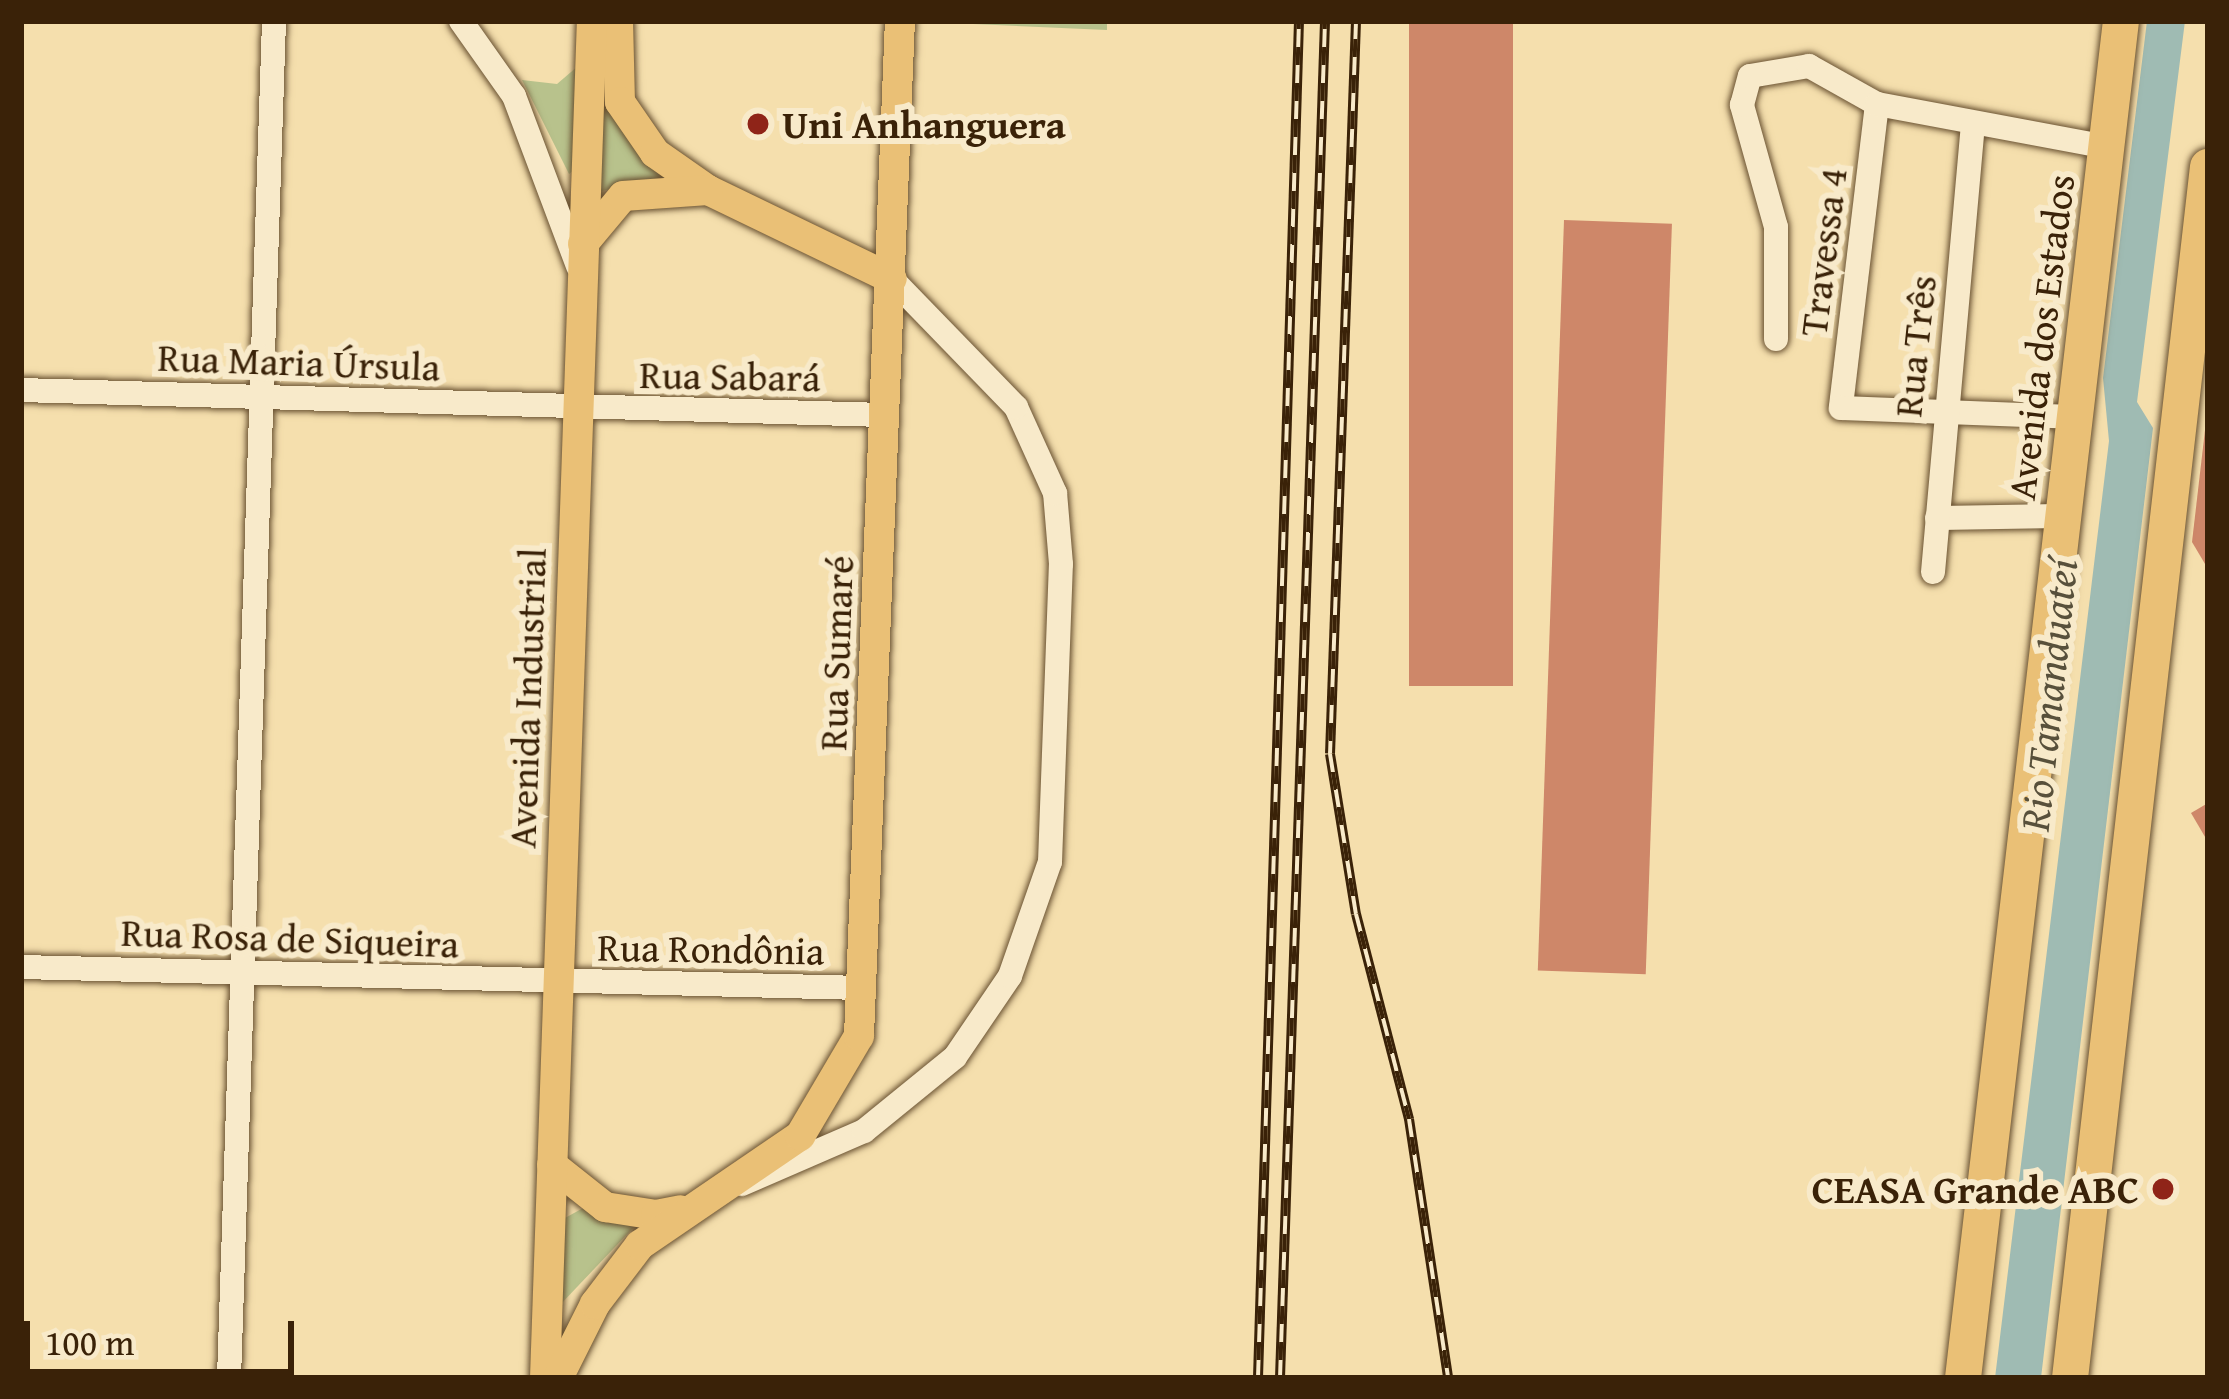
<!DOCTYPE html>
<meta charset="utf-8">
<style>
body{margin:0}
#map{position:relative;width:2229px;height:1399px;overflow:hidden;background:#f5dfad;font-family:"Gentium Book Plus",serif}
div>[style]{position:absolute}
.green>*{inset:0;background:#b8c28c}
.water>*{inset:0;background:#9fbbb3}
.building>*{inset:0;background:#ce8769;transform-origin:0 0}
.roads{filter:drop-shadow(0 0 3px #695131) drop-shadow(0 0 3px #695131)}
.minor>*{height:24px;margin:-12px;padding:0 12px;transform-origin:12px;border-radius:12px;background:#f8eaca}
.major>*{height:30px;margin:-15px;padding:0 15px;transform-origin:15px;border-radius:15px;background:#eac076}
.highway>*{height:36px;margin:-18px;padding:0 18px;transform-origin:18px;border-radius:18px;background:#eac076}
.rail>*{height:10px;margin-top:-5px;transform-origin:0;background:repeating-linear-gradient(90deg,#f8eaca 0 18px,#3a2208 0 36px);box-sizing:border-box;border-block:3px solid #3a2208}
.dots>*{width:33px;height:33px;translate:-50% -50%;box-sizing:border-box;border:6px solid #f8eaca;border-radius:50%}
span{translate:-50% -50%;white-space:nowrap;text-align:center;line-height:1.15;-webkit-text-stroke:12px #f8eaca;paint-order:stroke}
.poi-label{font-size:39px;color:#3a2208;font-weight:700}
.left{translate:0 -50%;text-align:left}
.right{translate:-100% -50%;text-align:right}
.street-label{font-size:39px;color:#3a2208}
.water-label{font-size:42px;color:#58503b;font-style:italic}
.frame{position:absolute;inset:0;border:24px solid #3a2208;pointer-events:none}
.scale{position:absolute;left:24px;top:1321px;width:270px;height:54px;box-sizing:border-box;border:6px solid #3a2208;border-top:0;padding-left:15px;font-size:36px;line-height:42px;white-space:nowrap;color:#3a2208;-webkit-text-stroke:9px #f8eaca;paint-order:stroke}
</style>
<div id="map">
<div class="green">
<div style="clip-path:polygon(927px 21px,1107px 21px,1107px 30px,928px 22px)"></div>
<div style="clip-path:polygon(597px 63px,669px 178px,596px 192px)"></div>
<div style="clip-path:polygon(578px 66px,573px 171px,569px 174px,522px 80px,557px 84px)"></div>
<div style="clip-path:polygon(585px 1207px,634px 1227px,559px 1306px,565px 1218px)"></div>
</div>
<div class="water">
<div style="clip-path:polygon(2147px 21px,2185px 21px,2137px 402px,2153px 428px,2041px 1378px,1995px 1378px,2109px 441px,2103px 378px)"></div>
</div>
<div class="building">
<div style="left:1409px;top:21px;width:104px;height:665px"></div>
<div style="left:1564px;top:220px;width:108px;height:751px;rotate:2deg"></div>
<div style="clip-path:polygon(2205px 430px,2208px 431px,2208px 569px,2192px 542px)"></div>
<div style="clip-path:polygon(2208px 803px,2208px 842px,2191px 813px)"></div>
</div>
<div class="roads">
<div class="minor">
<div style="left:461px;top:21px;width:92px;rotate:54.8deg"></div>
<div style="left:514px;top:96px;width:182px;rotate:69.4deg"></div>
<div style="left:1877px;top:104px;width:306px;rotate:96.8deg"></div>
<div style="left:1841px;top:408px;width:232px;rotate:2.2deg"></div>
<div style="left:1776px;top:339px;width:112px;rotate:-90deg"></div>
<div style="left:1776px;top:227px;width:127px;rotate:-105.6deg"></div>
<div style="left:1742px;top:105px;width:30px;rotate:-75deg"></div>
<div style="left:1750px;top:76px;width:60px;rotate:-9.6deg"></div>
<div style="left:1809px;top:66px;width:78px;rotate:29.2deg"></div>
<div style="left:1877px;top:104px;width:233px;rotate:10.6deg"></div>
<div style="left:21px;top:390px;width:862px;rotate:1.66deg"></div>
<div style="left:1937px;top:518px;width:124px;rotate:-0.9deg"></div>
<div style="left:1933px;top:572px;width:446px;rotate:-84.9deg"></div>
<div style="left:21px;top:967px;width:843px;rotate:1.43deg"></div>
<div style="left:742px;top:1184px;width:133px;rotate:-23.5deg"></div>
<div style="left:864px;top:1131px;width:117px;rotate:-39.1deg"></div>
<div style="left:955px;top:1057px;width:98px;rotate:-55.8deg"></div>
<div style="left:1010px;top:976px;width:121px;rotate:-70.7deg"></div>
<div style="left:1050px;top:862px;width:298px;rotate:-87.9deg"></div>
<div style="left:1061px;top:564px;width:71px;rotate:-94.8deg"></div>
<div style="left:1055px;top:493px;width:94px;rotate:-114.4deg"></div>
<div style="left:1016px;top:407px;width:178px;rotate:-134.1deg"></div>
<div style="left:229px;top:1378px;width:1358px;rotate:-88.1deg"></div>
</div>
<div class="major">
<div style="left:618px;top:21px;width:81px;rotate:88.6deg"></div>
<div style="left:620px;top:102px;width:62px;rotate:55.5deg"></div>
<div style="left:655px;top:153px;width:65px;rotate:34.9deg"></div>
<div style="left:708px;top:190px;width:204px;rotate:25.8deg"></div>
<div style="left:583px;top:244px;width:62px;rotate:-50.2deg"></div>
<div style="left:623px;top:196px;width:85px;rotate:-4deg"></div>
<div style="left:552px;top:1165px;width:68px;rotate:38.4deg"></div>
<div style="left:605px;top:1207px;width:52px;rotate:8.9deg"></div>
<div style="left:656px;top:1215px;width:25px;rotate:-11deg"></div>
<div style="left:545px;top:1378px;width:1358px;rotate:-88.02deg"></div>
<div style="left:558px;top:1378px;width:83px;rotate:-63.4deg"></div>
<div style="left:595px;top:1304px;width:74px;rotate:-52.7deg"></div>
<div style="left:640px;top:1245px;width:194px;rotate:-34.3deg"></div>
<div style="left:800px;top:1136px;width:116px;rotate:-59.5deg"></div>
<div style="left:859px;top:1036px;width:1016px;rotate:-87.69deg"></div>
</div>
<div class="highway">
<div style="left:1963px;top:1378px;width:1366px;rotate:-83.36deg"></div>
<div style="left:2070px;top:1378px;width:1219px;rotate:-83.5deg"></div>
</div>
</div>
<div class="rail">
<div style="left:1356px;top:21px;width:733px;rotate:92.03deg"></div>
<div style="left:1330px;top:754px;width:162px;rotate:80.8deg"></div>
<div style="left:1356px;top:914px;width:212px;rotate:75.5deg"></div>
<div style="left:1409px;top:1119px;width:262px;rotate:81.4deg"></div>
<div style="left:1258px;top:1378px;width:1358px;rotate:-88.27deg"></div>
<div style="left:1280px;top:1378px;width:1358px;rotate:-88.1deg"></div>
</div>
<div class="dots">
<div style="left:758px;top:124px;background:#8f2418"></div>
<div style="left:2163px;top:1189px;background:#8f2418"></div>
</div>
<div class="poi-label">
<span class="left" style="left:782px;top:124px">Uni Anhanguera</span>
<span class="right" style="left:2139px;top:1189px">CEASA Grande ABC</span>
</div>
<div class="street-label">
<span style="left:1823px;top:252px;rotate:-83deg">Travessa 4</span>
<span style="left:2041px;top:337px;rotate:-83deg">Avenida dos Estados</span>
<span style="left:1915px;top:346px;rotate:-84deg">Rua Três</span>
<span style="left:299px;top:362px;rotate:2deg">Rua Maria Úrsula</span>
<span style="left:730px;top:376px;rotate:1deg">Rua Sabará</span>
<span style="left:836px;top:653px;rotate:-88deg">Rua Sumaré</span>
<span style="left:527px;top:698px;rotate:-88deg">Avenida Industrial</span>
<span style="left:290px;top:938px;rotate:2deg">Rua Rosa de Siqueira</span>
<span style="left:711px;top:949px;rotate:1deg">Rua Rondônia</span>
</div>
<div class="water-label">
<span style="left:2048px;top:695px;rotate:-84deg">Rio Tamanduateí</span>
</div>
<div class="frame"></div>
<div class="scale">100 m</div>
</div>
